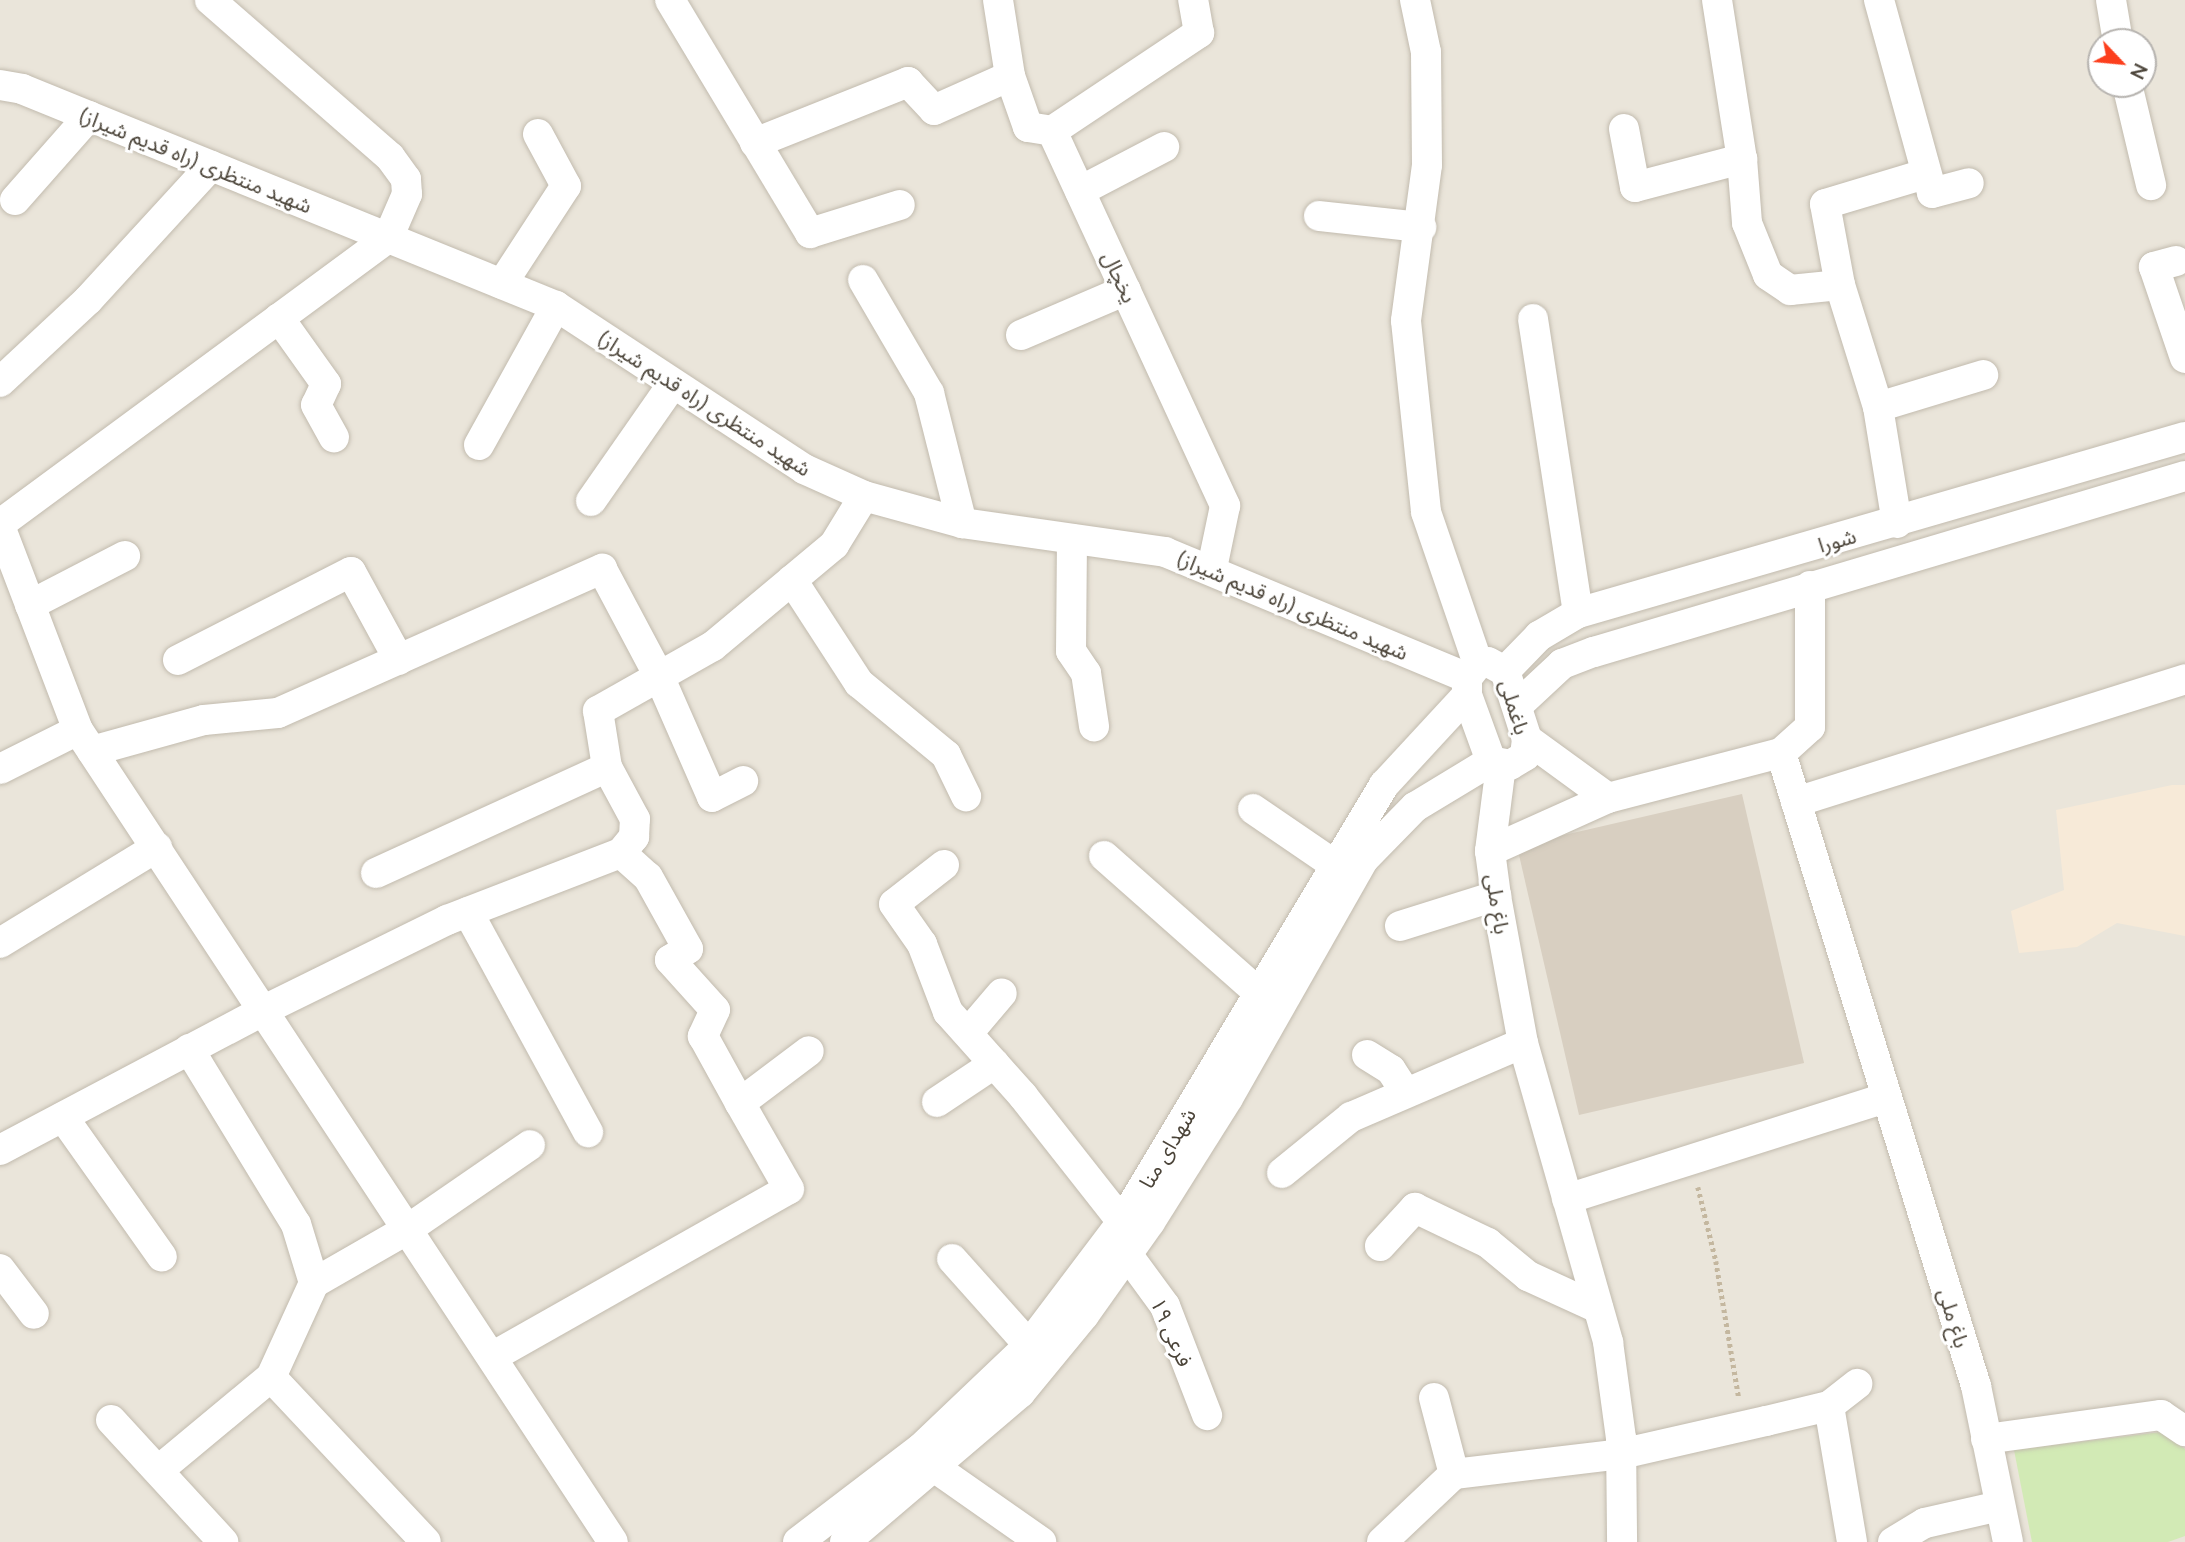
<!DOCTYPE html>
<meta charset="utf-8">
<style>
body{margin:0}
#map{position:relative;width:2185px;height:1542px;overflow:hidden;background:#f6f3ec;font-family:Lato,"Noto Sans Arabic",sans-serif}
div>[style]{position:absolute}
.residential>*{inset:0;background:#eae5da}
.commercial>*{inset:0;background:#f7ead8}
.green>*{inset:0;background:#d2eab5}
.building>*{inset:0;background:#d8cfc1;transform-origin:0 0}
.path>*{height:4.5px;margin-top:-2.25px;transform-origin:0;background:repeating-linear-gradient(90deg,#c4b79f 0 3.5px,transparent 0 7px)}
.roads{filter:drop-shadow(0 0 2px #c2bbae) drop-shadow(0 0 2px #c2bbae)}
.minor>*{height:30px;margin:-15px;padding:0 15px;transform-origin:15px;border-radius:15px;background:#fff}
span{translate:-50% -50%;white-space:nowrap;text-align:center;line-height:1.15;-webkit-text-stroke:6px #fff;paint-order:stroke}
.street-label{font-size:21px;color:#4b4439}
.north{position:absolute;left:2087px;top:28px;width:70px;height:70px;box-sizing:border-box;background:#fff;border:2px solid #b7b4b0;border-radius:50%;rotate:116deg;font-size:19px;font-weight:700;line-height:28px;text-align:center;color:#4b4439}
.north::after{content:'';display:block;margin:auto;width:24px;height:32px;background:#fc3f1d;clip-path:polygon(50% 0,100% 100%,50% 72%,0 100%)}
</style>
<div id="map">
<div class="residential">
<div style="clip-path:polygon(evenodd,0 0,2185px 0,2185px 1542px,0 1542px,0 0,2101px 42px,2143px 42px,2143px 84px,2101px 84px,2101px 42px)"></div>
</div>
<div class="commercial">
<div style="clip-path:polygon(2172px 785px,2185px 785px,2185px 936px,2117px 923px,2077px 947px,2019px 953px,2011px 911px,2064px 890px,2056px 810px)"></div>
</div>
<div class="green">
<div style="clip-path:polygon(2161px 1432px,2185px 1449px,2185px 1536px,2168px 1542px,2032px 1542px,2014px 1450px)"></div>
</div>
<div class="building">
<div style="left:1742px;top:794px;width:276px;height:231px;rotate:77deg"></div>
</div>
<div class="path">
<div style="left:1698px;top:1187px;width:76px;rotate:76.3deg"></div>
<div style="left:1716px;top:1261px;width:139px;rotate:80.5deg"></div>
</div>
<div class="roads">
<div class="minor">
<div style="left:670px;top:0;width:272px;rotate:59deg"></div>
<div style="left:810px;top:233px;width:94px;rotate:-17.3deg"></div>
<div style="left:998px;top:0;width:77px;rotate:81deg"></div>
<div style="left:1010px;top:76px;width:54px;rotate:70.6deg"></div>
<div style="left:1028px;top:127px;width:24px;rotate:9deg"></div>
<div style="left:1052px;top:131px;width:413px;rotate:65.2deg"></div>
<div style="left:1225px;top:506px;width:63px;rotate:101.8deg"></div>
<div style="left:1415px;top:0;width:53px;rotate:78.1deg"></div>
<div style="left:1426px;top:52px;width:113px;rotate:89.5deg"></div>
<div style="left:1427px;top:165px;width:157px;rotate:97.7deg"></div>
<div style="left:1406px;top:321px;width:192px;rotate:84deg"></div>
<div style="left:1426px;top:512px;width:161px;rotate:71.1deg"></div>
<div style="left:1717px;top:0;width:161px;rotate:81.1deg"></div>
<div style="left:1742px;top:159px;width:64px;rotate:85.5deg"></div>
<div style="left:1747px;top:223px;width:56px;rotate:68deg"></div>
<div style="left:1768px;top:275px;width:27px;rotate:34deg"></div>
<div style="left:1790px;top:290px;width:50px;rotate:-5.7deg"></div>
<div style="left:1879px;top:0;width:200px;rotate:74.6deg"></div>
<div style="left:1932px;top:193px;width:38px;rotate:-15deg"></div>
<div style="left:2111px;top:0;width:43px;rotate:80.5deg"></div>
<div style="left:2127px;top:84px;width:104px;rotate:76.6deg"></div>
<div style="left:0;top:85px;width:22px;rotate:10deg"></div>
<div style="left:22px;top:89px;width:576px;rotate:22.12deg"></div>
<div style="left:556px;top:306px;width:297px;rotate:33.3deg"></div>
<div style="left:804px;top:469px;width:66px;rotate:24.2deg"></div>
<div style="left:864px;top:496px;width:102px;rotate:15.4deg"></div>
<div style="left:962px;top:523px;width:205px;rotate:8.1deg"></div>
<div style="left:1165px;top:552px;width:327px;rotate:22.6deg"></div>
<div style="left:1624px;top:129px;width:59px;rotate:79.3deg"></div>
<div style="left:1635px;top:187px;width:111px;rotate:-14.7deg"></div>
<div style="left:1052px;top:131px;width:177px;rotate:-33.7deg"></div>
<div style="left:1199px;top:33px;width:34px;rotate:-100deg"></div>
<div style="left:755px;top:143px;width:165px;rotate:-21.7deg"></div>
<div style="left:908px;top:82px;width:38px;rotate:47deg"></div>
<div style="left:934px;top:110px;width:83px;rotate:-24.1deg"></div>
<div style="left:1080px;top:191px;width:95px;rotate:-27.6deg"></div>
<div style="left:15px;top:200px;width:112px;rotate:-48.6deg"></div>
<div style="left:1319px;top:216px;width:103px;rotate:6.2deg"></div>
<div style="left:2176px;top:261px;width:23px;rotate:165deg"></div>
<div style="left:2154px;top:267px;width:96px;rotate:71.2deg"></div>
<div style="left:863px;top:280px;width:131px;rotate:59.7deg"></div>
<div style="left:929px;top:393px;width:134px;rotate:75.8deg"></div>
<div style="left:502px;top:284px;width:117px;rotate:-56.9deg"></div>
<div style="left:566px;top:186px;width:59px;rotate:-118.3deg"></div>
<div style="left:279px;top:318px;width:81px;rotate:54.5deg"></div>
<div style="left:326px;top:384px;width:23px;rotate:115deg"></div>
<div style="left:316px;top:405px;width:37px;rotate:61deg"></div>
<div style="left:1533px;top:319px;width:297px;rotate:81.3deg"></div>
<div style="left:1021px;top:335px;width:114px;rotate:-23.2deg"></div>
<div style="left:0;top:382px;width:120px;rotate:-43deg"></div>
<div style="left:88px;top:300px;width:182px;rotate:-47.5deg"></div>
<div style="left:1878px;top:407px;width:110px;rotate:-16.9deg"></div>
<div style="left:479px;top:445px;width:159px;rotate:-61deg"></div>
<div style="left:591px;top:501px;width:141px;rotate:-55.1deg"></div>
<div style="left:1897px;top:523px;width:118px;rotate:-99.3deg"></div>
<div style="left:1878px;top:407px;width:128px;rotate:-107.3deg"></div>
<div style="left:1840px;top:285px;width:82px;rotate:-100.5deg"></div>
<div style="left:1825px;top:204px;width:104px;rotate:-16.7deg"></div>
<div style="left:0;top:524px;width:482px;rotate:-36.4deg"></div>
<div style="left:388px;top:238px;width:48px;rotate:-66.6deg"></div>
<div style="left:407px;top:194px;width:15px;rotate:-94deg"></div>
<div style="left:406px;top:179px;width:27px;rotate:-126deg"></div>
<div style="left:390px;top:157px;width:239px;rotate:-138.9deg"></div>
<div style="left:0;top:526px;width:218px;rotate:69.1deg"></div>
<div style="left:78px;top:730px;width:972px;rotate:56.62deg"></div>
<div style="left:1072px;top:539px;width:112px;rotate:90.5deg"></div>
<div style="left:1071px;top:651px;width:27px;rotate:56deg"></div>
<div style="left:1086px;top:673px;width:54px;rotate:81.4deg"></div>
<div style="left:792px;top:580px;width:123px;rotate:57deg"></div>
<div style="left:859px;top:683px;width:113px;rotate:39.6deg"></div>
<div style="left:946px;top:755px;width:46px;rotate:64deg"></div>
<div style="left:30px;top:605px;width:107px;rotate:-27.3deg"></div>
<div style="left:178px;top:660px;width:194px;rotate:-27deg"></div>
<div style="left:351px;top:572px;width:100px;rotate:61.4deg"></div>
<div style="left:1488px;top:662px;width:19px;rotate:28deg"></div>
<div style="left:1505px;top:671px;width:71px;rotate:72.1deg"></div>
<div style="left:1527px;top:739px;width:17px;rotate:97deg"></div>
<div style="left:1525px;top:756px;width:17px;rotate:149deg"></div>
<div style="left:1510px;top:765px;width:19px;rotate:-168deg"></div>
<div style="left:1491px;top:761px;width:70px;rotate:-110deg"></div>
<div style="left:1467px;top:695px;width:17px;rotate:-90deg"></div>
<div style="left:1467px;top:678px;width:18px;rotate:-52deg"></div>
<div style="left:1478px;top:664px;width:10px;rotate:-11deg"></div>
<div style="left:1505px;top:671px;width:49px;rotate:-45.8deg"></div>
<div style="left:1539px;top:636px;width:45px;rotate:-30.5deg"></div>
<div style="left:1578px;top:613px;width:632px;rotate:-16.17deg"></div>
<div style="left:1517px;top:706px;width:62px;rotate:-43deg"></div>
<div style="left:1562px;top:664px;width:34px;rotate:-21deg"></div>
<div style="left:1594px;top:652px;width:617px;rotate:-16.58deg"></div>
<div style="left:1527px;top:739px;width:100px;rotate:36.1deg"></div>
<div style="left:92px;top:751px;width:116px;rotate:-15.5deg"></div>
<div style="left:204px;top:720px;width:74px;rotate:-5.4deg"></div>
<div style="left:278px;top:713px;width:355px;rotate:-24deg"></div>
<div style="left:602px;top:569px;width:121px;rotate:62deg"></div>
<div style="left:659px;top:676px;width:132px;rotate:66.3deg"></div>
<div style="left:712px;top:797px;width:35px;rotate:-27deg"></div>
<div style="left:1781px;top:753px;width:39px;rotate:-42deg"></div>
<div style="left:1810px;top:727px;width:141px;rotate:-90deg"></div>
<div style="left:1501px;top:765px;width:87px;rotate:97.3deg"></div>
<div style="left:1490px;top:851px;width:45px;rotate:82.4deg"></div>
<div style="left:1496px;top:896px;width:149px;rotate:79.6deg"></div>
<div style="left:1523px;top:1043px;width:311px;rotate:74.1deg"></div>
<div style="left:1608px;top:1342px;width:97px;rotate:82.3deg"></div>
<div style="left:1621px;top:1438px;width:104px;rotate:89.4deg"></div>
<div style="left:0;top:769px;width:87px;rotate:-26.6deg"></div>
<div style="left:1796px;top:802px;width:408px;rotate:-17.5deg"></div>
<div style="left:1253px;top:809px;width:119px;rotate:34.4deg"></div>
<div style="left:1490px;top:851px;width:129px;rotate:-24.2deg"></div>
<div style="left:1608px;top:798px;width:179px;rotate:-14.6deg"></div>
<div style="left:1781px;top:753px;width:662px;rotate:72.88deg"></div>
<div style="left:1976px;top:1386px;width:159px;rotate:78.4deg"></div>
<div style="left:621px;top:853px;width:36px;rotate:42deg"></div>
<div style="left:648px;top:877px;width:82px;rotate:60.9deg"></div>
<div style="left:688px;top:949px;width:21px;rotate:149deg"></div>
<div style="left:670px;top:960px;width:67px;rotate:48deg"></div>
<div style="left:715px;top:1010px;width:29px;rotate:115deg"></div>
<div style="left:703px;top:1036px;width:77px;rotate:61.1deg"></div>
<div style="left:740px;top:1103px;width:86px;rotate:-37deg"></div>
<div style="left:1104px;top:856px;width:208px;rotate:41.5deg"></div>
<div style="left:944px;top:865px;width:63px;rotate:142deg"></div>
<div style="left:894px;top:904px;width:49px;rotate:55deg"></div>
<div style="left:922px;top:944px;width:73px;rotate:69.1deg"></div>
<div style="left:948px;top:1012px;width:113px;rotate:48.2deg"></div>
<div style="left:1023px;top:1096px;width:160px;rotate:51.8deg"></div>
<div style="left:376px;top:873px;width:254px;rotate:-24.6deg"></div>
<div style="left:468px;top:912px;width:251px;rotate:61.4deg"></div>
<div style="left:1400px;top:926px;width:101px;rotate:-17.4deg"></div>
<div style="left:0;top:943px;width:184px;rotate:-31.4deg"></div>
<div style="left:968px;top:1033px;width:52px;rotate:-49.6deg"></div>
<div style="left:189px;top:1049px;width:205px;rotate:58.6deg"></div>
<div style="left:296px;top:1224px;width:62px;rotate:73deg"></div>
<div style="left:1367px;top:1055px;width:28px;rotate:32deg"></div>
<div style="left:1391px;top:1070px;width:27px;rotate:57deg"></div>
<div style="left:937px;top:1102px;width:69px;rotate:-33.7deg"></div>
<div style="left:63px;top:1117px;width:171px;rotate:54.7deg"></div>
<div style="left:0;top:1150px;width:301px;rotate:-27.9deg"></div>
<div style="left:266px;top:1009px;width:202px;rotate:-26.2deg"></div>
<div style="left:447px;top:920px;width:186px;rotate:-21.1deg"></div>
<div style="left:621px;top:853px;width:21px;rotate:-51deg"></div>
<div style="left:634px;top:837px;width:18px;rotate:-87deg"></div>
<div style="left:635px;top:819px;width:59px;rotate:-118.3deg"></div>
<div style="left:607px;top:767px;width:57px;rotate:-99.1deg"></div>
<div style="left:598px;top:711px;width:132px;rotate:-29.5deg"></div>
<div style="left:713px;top:646px;width:158px;rotate:-39.9deg"></div>
<div style="left:834px;top:545px;width:57px;rotate:-58.5deg"></div>
<div style="left:1282px;top:1173px;width:89px;rotate:-39.1deg"></div>
<div style="left:1351px;top:1117px;width:187px;rotate:-23.3deg"></div>
<div style="left:1567px;top:1199px;width:335px;rotate:-17.6deg"></div>
<div style="left:1380px;top:1246px;width:52px;rotate:-47.4deg"></div>
<div style="left:1415px;top:1208px;width:81px;rotate:25.6deg"></div>
<div style="left:1488px;top:1243px;width:52px;rotate:39.5deg"></div>
<div style="left:1528px;top:1276px;width:77px;rotate:24.6deg"></div>
<div style="left:1127px;top:1254px;width:64px;rotate:53.8deg"></div>
<div style="left:1165px;top:1306px;width:117px;rotate:68.9deg"></div>
<div style="left:952px;top:1259px;width:115px;rotate:48.2deg"></div>
<div style="left:0;top:1269px;width:56px;rotate:52.9deg"></div>
<div style="left:492px;top:1357px;width:341px;rotate:-29.5deg"></div>
<div style="left:789px;top:1189px;width:99px;rotate:-119.7deg"></div>
<div style="left:271px;top:1377px;width:226px;rotate:46.8deg"></div>
<div style="left:1434px;top:1398px;width:79px;rotate:75.3deg"></div>
<div style="left:1829px;top:1406px;width:138px;rotate:80.4deg"></div>
<div style="left:111px;top:1420px;width:166px;rotate:47.4deg"></div>
<div style="left:1986px;top:1439px;width:177px;rotate:-7.8deg"></div>
<div style="left:2161px;top:1415px;width:29px;rotate:34deg"></div>
<div style="left:934px;top:1467px;width:131px;rotate:35deg"></div>
<div style="left:160px;top:1469px;width:144px;rotate:-39.7deg"></div>
<div style="left:271px;top:1377px;width:103px;rotate:-65.4deg"></div>
<div style="left:314px;top:1283px;width:108px;rotate:-29.9deg"></div>
<div style="left:408px;top:1229px;width:148px;rotate:-34.5deg"></div>
<div style="left:798px;top:1542px;width:155px;rotate:-37.4deg"></div>
<div style="left:921px;top:1448px;width:149px;rotate:-43.6deg"></div>
<div style="left:1029px;top:1345px;width:154px;rotate:-52.9deg"></div>
<div style="left:1122px;top:1222px;width:510px;rotate:-59.06deg"></div>
<div style="left:1384px;top:785px;width:122px;rotate:-47.3deg"></div>
<div style="left:845px;top:1542px;width:230px;rotate:-40.4deg"></div>
<div style="left:1020px;top:1393px;width:101px;rotate:-50.6deg"></div>
<div style="left:1084px;top:1315px;width:114px;rotate:-54.6deg"></div>
<div style="left:1150px;top:1222px;width:146px;rotate:-57.8deg"></div>
<div style="left:1228px;top:1098px;width:275px;rotate:-60.4deg"></div>
<div style="left:1364px;top:859px;width:73px;rotate:-45.6deg"></div>
<div style="left:1415px;top:807px;width:89px;rotate:-31.2deg"></div>
<div style="left:1382px;top:1542px;width:99px;rotate:-43.4deg"></div>
<div style="left:1454px;top:1474px;width:168px;rotate:-6.8deg"></div>
<div style="left:1621px;top:1454px;width:149px;rotate:-12.8deg"></div>
<div style="left:1766px;top:1421px;width:65px;rotate:-13.4deg"></div>
<div style="left:1829px;top:1406px;width:36px;rotate:-38deg"></div>
<div style="left:1893px;top:1542px;width:37px;rotate:-31deg"></div>
<div style="left:1925px;top:1523px;width:77px;rotate:-12.8deg"></div>
</div>
</div>
<div class="street-label">
<span style="left:196px;top:160px;rotate:22deg">شهید منتظری (راه قدیم شیراز)</span>
<span style="left:1120px;top:277px;rotate:65deg">یخچال</span>
<span style="left:705px;top:403px;rotate:33deg">شهید منتظری (راه قدیم شیراز)</span>
<span style="left:1837px;top:540px;rotate:-16deg">شورا</span>
<span style="left:1293px;top:605px;rotate:23deg">شهید منتظری (راه قدیم شیراز)</span>
<span style="left:1515px;top:707px;rotate:73deg">باغملی</span>
<span style="left:1498px;top:904px;rotate:81deg">باغ ملی</span>
<span style="left:1167px;top:1148px;rotate:-59deg">شهدای منا</span>
<span style="left:1954px;top:1318px;rotate:73deg">باغ ملی</span>
<span style="left:1172px;top:1332px;rotate:66deg">فرعی ۱۹</span>
</div>
<div class="north">N</div>
</div>
